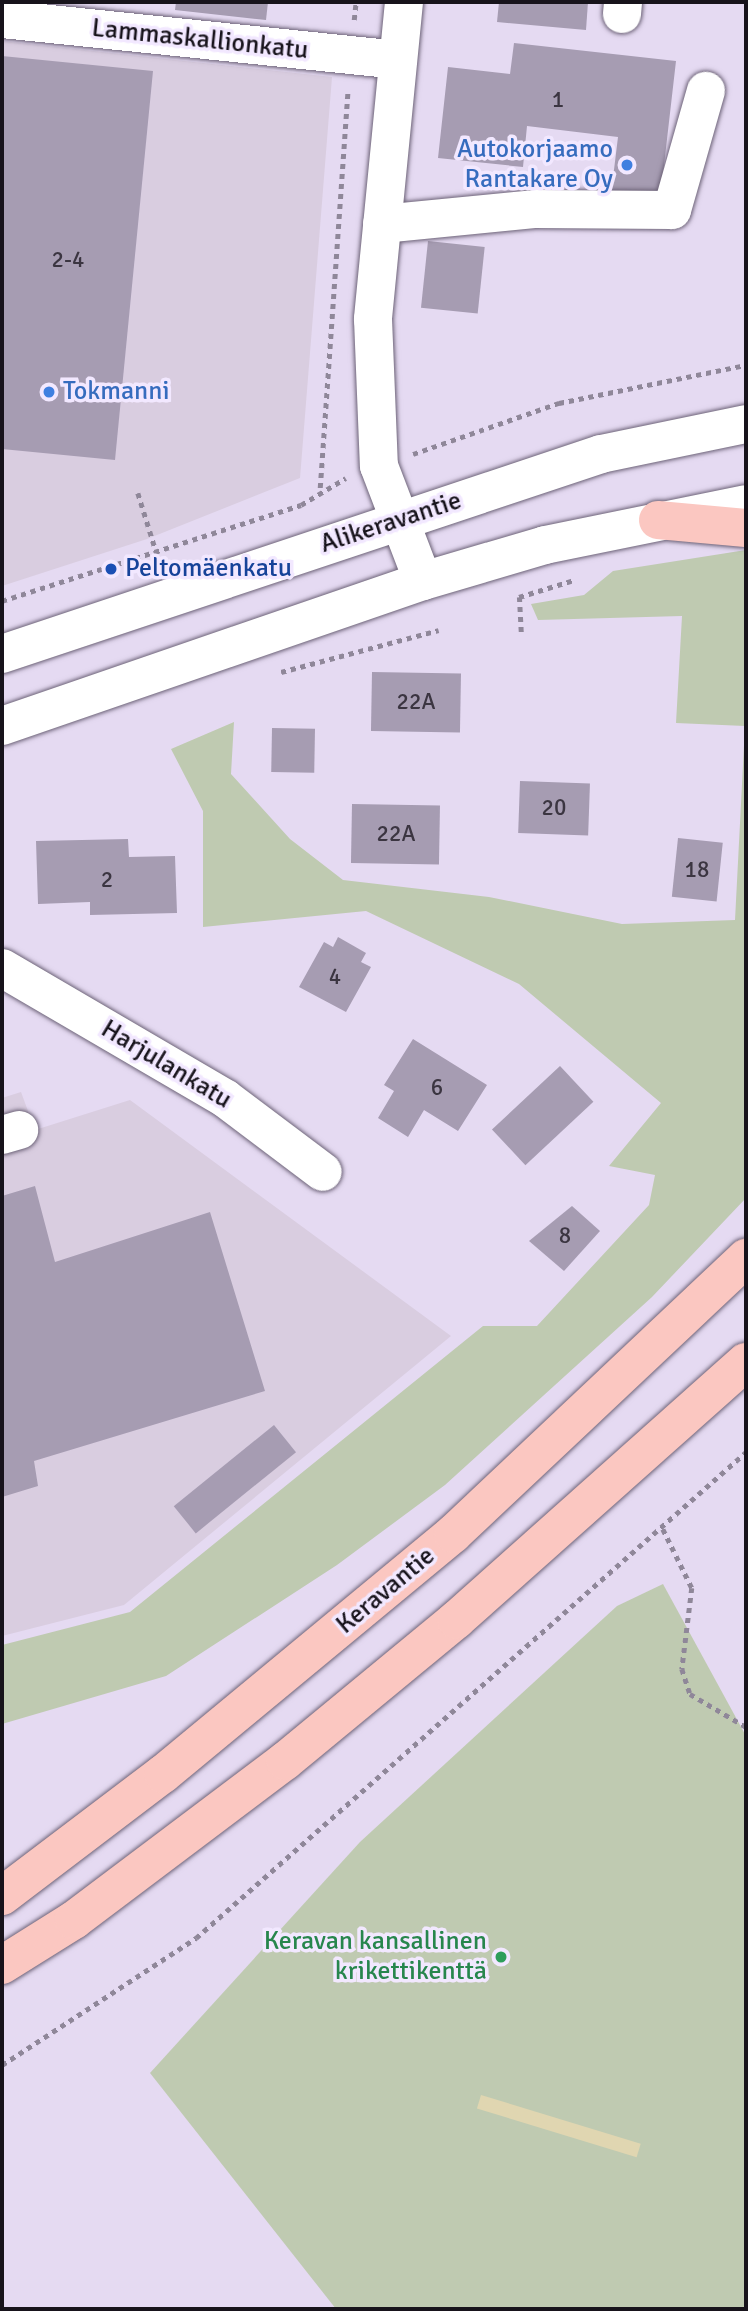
<!DOCTYPE html>
<meta charset="utf-8">
<style>
body{margin:0}
#map{position:relative;width:748px;height:2311px;overflow:hidden;background:#e5daf2;font-family:Signika,sans-serif}
div>[style]{position:absolute}
.commercial>*{inset:0;background:#d9cde0}
.green>*{inset:0;background:#bfcab1}
.sand>*{inset:0;background:#e0d6b1;transform-origin:0 0}
.building>*{inset:0;background:#a69cb2;transform-origin:0 0}
.path>*{height:4.5px;margin-top:-2.25px;transform-origin:0;background:repeating-linear-gradient(90deg,#8f8799 0 5px,transparent 0 10px)}
.roads{filter:drop-shadow(0 0 2px #6d6378) drop-shadow(0 0 2px #6d6378)}
.minor>*{height:38px;margin:-19px;padding:0 19px;transform-origin:19px;border-radius:19px;background:#fff}
.major>*{height:38px;margin:-19px;padding:0 19px;transform-origin:19px;border-radius:19px;background:#fbc7c1}
.dots>*{width:19px;height:19px;translate:-50% -50%;box-sizing:border-box;border:4px solid #f2e8ff;border-radius:50%}
span{translate:-50% -50%;white-space:nowrap;text-align:center;line-height:1.15;-webkit-text-stroke:7px #f2e8ff;paint-order:stroke}
.number-label{font-size:23px;color:#3b3541}
.number-label span{-webkit-text-stroke-width:0}
.street-label{font-size:26px;color:#17131b}
.shop-label{font-size:26px;color:#366cbe}
.right{translate:-100% -50%;text-align:right}
.left{translate:0 -50%;text-align:left}
.transit-label{font-size:26px;color:#164399}
.leisure-label{font-size:26px;color:#27864d}
.frame{position:absolute;inset:0;border:4px solid #17131b;pointer-events:none}
</style>
<div id="map">
<div class="commercial">
<div style="clip-path:polygon(2px 41px,332px 77px,300px 478px,147px 539px,2px 586px)"></div>
<div style="clip-path:polygon(21px 1092px,35px 1130px,130px 1100px,451px 1336px,124px 1605px,2px 1636px,2px 1098px)"></div>
</div>
<div class="green">
<div style="clip-path:polygon(746px 550px,746px 1198px,652px 1297px,445px 1485px,337px 1565px,166px 1676px,2px 1724px,2px 1645px,130px 1612px,483px 1326px,537px 1326px,649px 1205px,655px 1175px,609px 1166px,661px 1103px,519px 984px,366px 911px,203px 927px,203px 811px,171px 749px,234px 722px,231px 774px,290px 839px,343px 880px,489px 897px,622px 924px,735px 920px,745px 726px,676px 723px,682px 616px,538px 620px,531px 604px,584px 595px,613px 571px)"></div>
<div style="clip-path:polygon(663px 1584px,746px 1736px,746px 2309px,336px 2309px,150px 2073px,360px 1842px,617px 1606px)"></div>
</div>
<div class="sand">
<div style="left:481px;top:2095px;width:167px;height:14px;rotate:17deg"></div>
</div>
<div class="building">
<div style="clip-path:polygon(176px 2px,268px 2px,266px 20px,175px 10px)"></div>
<div style="clip-path:polygon(499px 2px,588px 2px,586px 30px,497px 22px)"></div>
<div style="clip-path:polygon(514px 43px,676px 61px,660px 200px,611px 194px,618px 137px,527px 126px,523px 167px,438px 158px,448px 67px,510px 74px)"></div>
<div style="clip-path:polygon(2px 56px,153px 71px,115px 460px,2px 449px)"></div>
<div style="left:428px;top:241px;width:57px;height:67px;rotate:6deg"></div>
<div style="left:372px;top:672px;width:89px;height:59px;rotate:1deg"></div>
<div style="left:272px;top:728px;width:43px;height:44px;rotate:1deg"></div>
<div style="left:520px;top:781px;width:70px;height:52px;rotate:2deg"></div>
<div style="left:352px;top:804px;width:88px;height:59px;rotate:1deg"></div>
<div style="left:678px;top:838px;width:45px;height:59px;rotate:6deg"></div>
<div style="clip-path:polygon(128px 839px,129px 857px,175px 856px,177px 913px,90px 915px,90px 902px,38px 904px,36px 841px)"></div>
<div style="clip-path:polygon(338px 937px,366px 953px,361px 962px,371px 967px,346px 1012px,299px 987px,324px 942px,333px 947px)"></div>
<div style="clip-path:polygon(413px 1039px,487px 1085px,458px 1131px,424px 1110px,408px 1137px,378px 1118px,394px 1091px,384px 1085px)"></div>
<div style="left:560px;top:1066px;width:49px;height:93px;rotate:47deg"></div>
<div style="clip-path:polygon(35px 1186px,55px 1262px,210px 1212px,265px 1391px,34px 1461px,38px 1486px,2px 1497px,2px 1196px)"></div>
<div style="clip-path:polygon(572px 1206px,600px 1231px,564px 1271px,529px 1241px)"></div>
<div style="left:274px;top:1425px;width:35px;height:129px;rotate:51deg"></div>
</div>
<div class="path">
<div style="left:354px;top:20px;width:18px;rotate:-84deg"></div>
<div style="left:413px;top:454px;width:155px;rotate:-19.3deg"></div>
<div style="left:559px;top:403px;width:191px;rotate:-11.5deg"></div>
<div style="left:320px;top:488px;width:398px;rotate:-86deg"></div>
<div style="left:138px;top:493px;width:64px;rotate:72.7deg"></div>
<div style="left:2px;top:601px;width:314px;rotate:-17.8deg"></div>
<div style="left:301px;top:505px;width:52px;rotate:-31deg"></div>
<div style="left:521px;top:632px;width:35px;rotate:-93deg"></div>
<div style="left:519px;top:597px;width:58px;rotate:-17.2deg"></div>
<div style="left:281px;top:672px;width:163px;rotate:-14.9deg"></div>
<div style="left:663px;top:1529px;width:66px;rotate:63.8deg"></div>
<div style="left:692px;top:1588px;width:82px;rotate:97deg"></div>
<div style="left:682px;top:1669px;width:26px;rotate:72deg"></div>
<div style="left:690px;top:1694px;width:65px;rotate:30.5deg"></div>
<div style="left:2px;top:2065px;width:232px;rotate:-33.2deg"></div>
<div style="left:196px;top:1938px;width:734px;rotate:-41.46deg"></div>
</div>
<div class="roads">
<div class="minor">
<div style="left:404px;top:2px;width:319px;rotate:95.6deg"></div>
<div style="left:373px;top:319px;width:147px;rotate:87.7deg"></div>
<div style="left:379px;top:466px;width:123px;rotate:69.1deg"></div>
<div style="left:622px;top:14px;width:12px;rotate:-85deg"></div>
<div style="left:2px;top:19px;width:398px;rotate:5.9deg"></div>
<div style="left:382px;top:224px;width:155px;rotate:-5.6deg"></div>
<div style="left:536px;top:209px;width:136px;rotate:0.4deg"></div>
<div style="left:672px;top:210px;width:124px;rotate:-74.1deg"></div>
<div style="left:2px;top:654px;width:632px;rotate:-18.46deg"></div>
<div style="left:601px;top:454px;width:148px;rotate:-11.7deg"></div>
<div style="left:2px;top:726px;width:445px;rotate:-19deg"></div>
<div style="left:423px;top:581px;width:127px;rotate:-16.4deg"></div>
<div style="left:545px;top:545px;width:205px;rotate:-11.5deg"></div>
<div style="left:2px;top:968px;width:259px;rotate:30.3deg"></div>
<div style="left:226px;top:1099px;width:121px;rotate:37deg"></div>
<div style="left:2px;top:1135px;width:18px;rotate:-16deg"></div>
</div>
<div class="major">
<div style="left:658px;top:520px;width:88px;rotate:5.2deg"></div>
<div style="left:2px;top:1896px;width:202px;rotate:-37.2deg"></div>
<div style="left:163px;top:1774px;width:376px;rotate:-39.6deg"></div>
<div style="left:453px;top:1534px;width:403px;rotate:-43.3deg"></div>
<div style="left:2px;top:1965px;width:85px;rotate:-32deg"></div>
<div style="left:74px;top:1920px;width:264px;rotate:-37deg"></div>
<div style="left:285px;top:1761px;width:222px;rotate:-39.5deg"></div>
<div style="left:456px;top:1620px;width:388px;rotate:-41.7deg"></div>
</div>
</div>
<div class="dots">
<div style="left:627px;top:165px;background:#3f7fe0"></div>
<div style="left:49px;top:392px;background:#3f7fe0"></div>
<div style="left:111px;top:569px;background:#1a4fb4"></div>
<div style="left:501px;top:1957px;background:#2e9e5b"></div>
</div>
<div class="number-label">
<span style="left:558px;top:100px">1</span>
<span style="left:68px;top:260px">2-4</span>
<span style="left:416px;top:702px">22A</span>
<span style="left:554px;top:808px">20</span>
<span style="left:396px;top:834px">22A</span>
<span style="left:697px;top:870px">18</span>
<span style="left:107px;top:880px">2</span>
<span style="left:335px;top:977px">4</span>
<span style="left:437px;top:1088px">6</span>
<span style="left:565px;top:1236px">8</span>
</div>
<div class="street-label">
<span style="left:200px;top:40px;rotate:6deg">Lammaskallionkatu</span>
<span style="left:391px;top:523px;rotate:-18deg">Alikeravantie</span>
<span style="left:166px;top:1065px;rotate:31deg">Harjulankatu</span>
<span style="left:386px;top:1591px;rotate:-40deg">Keravantie</span>
</div>
<div class="shop-label">
<span class="right" style="left:613px;top:165px">Autokorjaamo<br>Rantakare Oy</span>
<span class="left" style="left:63px;top:392px">Tokmanni</span>
</div>
<div class="transit-label">
<span class="left" style="left:125px;top:569px">Peltomäenkatu</span>
</div>
<div class="leisure-label">
<span class="right" style="left:487px;top:1957px">Keravan kansallinen<br>krikettikenttä</span>
</div>
<div class="frame"></div>
</div>
